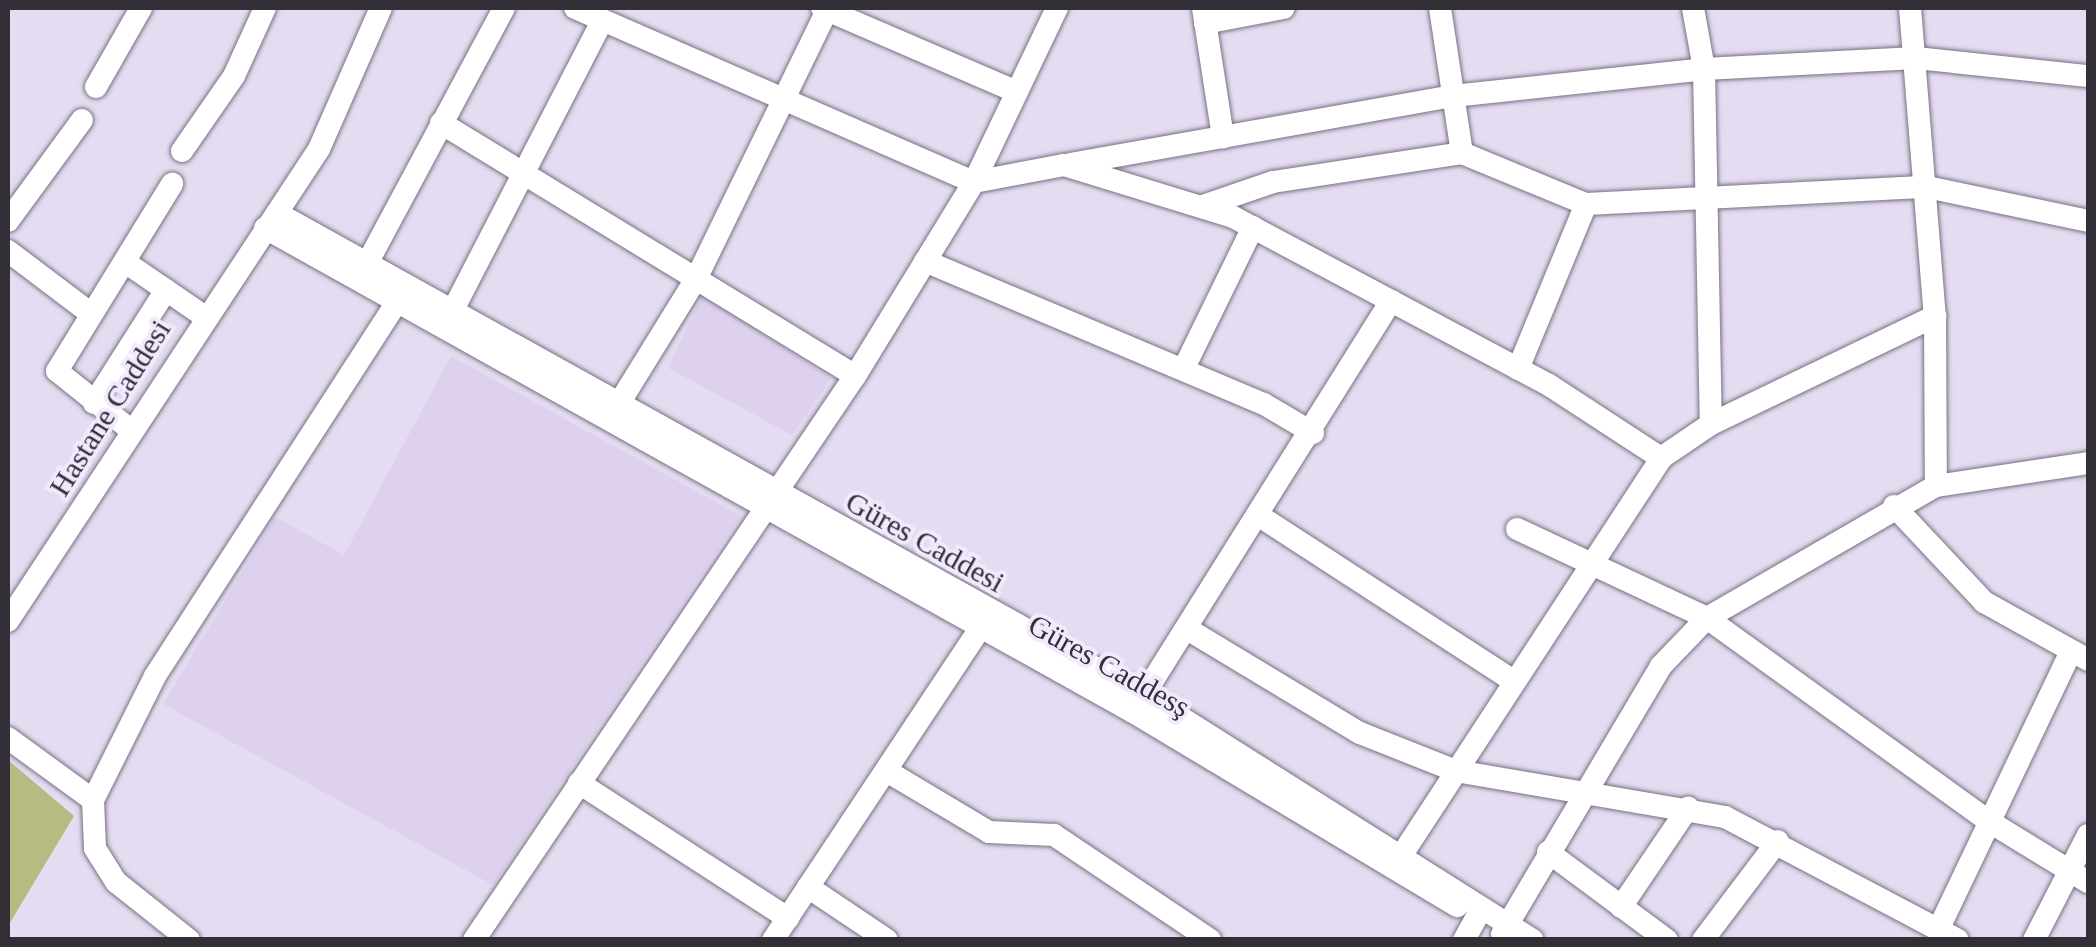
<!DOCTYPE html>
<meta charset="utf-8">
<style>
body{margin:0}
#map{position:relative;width:2096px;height:947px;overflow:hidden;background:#e5dcf1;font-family:Georgia,serif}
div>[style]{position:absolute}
.built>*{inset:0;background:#ddd1ed}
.green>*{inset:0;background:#b5bb81}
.roads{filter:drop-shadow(0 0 2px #787083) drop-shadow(0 0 2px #787083)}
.minor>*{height:22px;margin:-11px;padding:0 11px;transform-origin:11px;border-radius:11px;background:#fff}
span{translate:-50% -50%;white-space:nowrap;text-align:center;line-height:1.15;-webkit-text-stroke:8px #f2e9fe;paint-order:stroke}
.street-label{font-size:30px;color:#332f37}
.frame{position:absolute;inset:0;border:10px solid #332f37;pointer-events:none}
</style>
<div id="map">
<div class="built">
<div style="clip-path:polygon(703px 293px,831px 379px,792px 435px,668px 368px)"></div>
<div style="clip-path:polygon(451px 356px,741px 516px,493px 885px,163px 704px,275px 517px,344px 555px)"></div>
</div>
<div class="green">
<div style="clip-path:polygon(8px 760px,74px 816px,8px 926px)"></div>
</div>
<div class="roads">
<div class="minor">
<div style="left:575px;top:8px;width:435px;rotate:23.6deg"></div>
<div style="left:974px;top:182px;width:92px;rotate:-10.7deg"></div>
<div style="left:1064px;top:165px;width:177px;rotate:17.1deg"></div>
<div style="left:1233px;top:217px;width:358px;rotate:28deg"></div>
<div style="left:1549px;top:385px;width:134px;rotate:33.1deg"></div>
<div style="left:822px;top:8px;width:212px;rotate:23.3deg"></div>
<div style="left:1203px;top:8px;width:131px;rotate:81.2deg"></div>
<div style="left:1440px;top:8px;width:147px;rotate:81.4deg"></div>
<div style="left:1693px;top:8px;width:62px;rotate:79.8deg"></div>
<div style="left:1704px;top:69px;width:355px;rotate:88.9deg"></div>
<div style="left:1910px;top:8px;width:309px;rotate:85.4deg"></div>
<div style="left:1935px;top:316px;width:170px;rotate:89.7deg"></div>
<div style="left:1205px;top:23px;width:80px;rotate:-10.8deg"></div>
<div style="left:96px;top:87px;width:91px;rotate:-60.3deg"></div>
<div style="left:441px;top:123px;width:485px;rotate:31.4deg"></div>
<div style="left:182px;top:151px;width:91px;rotate:-55.3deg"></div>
<div style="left:234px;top:76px;width:75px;rotate:-65.5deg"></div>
<div style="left:1071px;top:164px;width:388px;rotate:-10.1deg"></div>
<div style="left:1453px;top:96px;width:252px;rotate:-6.1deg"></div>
<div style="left:1704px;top:69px;width:212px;rotate:-3deg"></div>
<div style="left:1916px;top:58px;width:173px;rotate:6deg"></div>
<div style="left:1203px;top:206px;width:74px;rotate:-18.9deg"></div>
<div style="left:1273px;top:182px;width:191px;rotate:-8.7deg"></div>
<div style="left:1462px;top:153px;width:134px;rotate:22.4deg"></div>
<div style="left:1586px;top:204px;width:341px;rotate:-2.9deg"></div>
<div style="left:1927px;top:187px;width:165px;rotate:11.9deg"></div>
<div style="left:277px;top:213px;width:1002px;rotate:29.07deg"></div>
<div style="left:1153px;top:700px;width:449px;rotate:32.3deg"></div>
<div style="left:8px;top:221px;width:125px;rotate:-53.8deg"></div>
<div style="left:265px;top:228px;width:994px;rotate:29.14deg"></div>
<div style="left:1133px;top:712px;width:378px;rotate:30.9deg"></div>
<div style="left:8px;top:251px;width:103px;rotate:37.1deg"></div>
<div style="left:925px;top:261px;width:368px;rotate:22.9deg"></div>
<div style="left:1264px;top:404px;width:57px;rotate:30.6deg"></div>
<div style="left:125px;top:262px;width:96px;rotate:34.4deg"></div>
<div style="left:363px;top:271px;width:298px;rotate:-61.8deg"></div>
<div style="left:454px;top:308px;width:321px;rotate:-62.7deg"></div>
<div style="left:1184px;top:368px;width:157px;rotate:-63.9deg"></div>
<div style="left:1518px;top:369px;width:178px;rotate:-67.6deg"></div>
<div style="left:94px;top:403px;width:134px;rotate:-57.5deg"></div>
<div style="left:610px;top:418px;width:166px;rotate:-58.3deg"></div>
<div style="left:697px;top:277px;width:297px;rotate:-64deg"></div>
<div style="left:132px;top:431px;width:96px;rotate:-141.3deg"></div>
<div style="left:57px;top:371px;width:220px;rotate:-58.4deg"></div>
<div style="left:1894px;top:506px;width:132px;rotate:46.8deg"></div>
<div style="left:1984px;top:602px;width:119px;rotate:29.1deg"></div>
<div style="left:1261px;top:517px;width:302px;rotate:33deg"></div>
<div style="left:1517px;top:529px;width:210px;rotate:25.1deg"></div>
<div style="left:1707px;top:618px;width:349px;rotate:35.8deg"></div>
<div style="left:1990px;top:822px;width:115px;rotate:31.5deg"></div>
<div style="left:8px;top:621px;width:565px;rotate:-56.62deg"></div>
<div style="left:319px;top:149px;width:154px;rotate:-66.3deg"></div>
<div style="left:1189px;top:630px;width:200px;rotate:31.1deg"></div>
<div style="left:1360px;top:733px;width:103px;rotate:21.6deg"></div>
<div style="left:1456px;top:771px;width:273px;rotate:9.7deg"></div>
<div style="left:1725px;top:817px;width:263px;rotate:27.8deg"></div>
<div style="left:1135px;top:709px;width:482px;rotate:-57.9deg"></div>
<div style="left:8px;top:738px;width:105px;rotate:36.1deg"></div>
<div style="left:890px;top:773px;width:115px;rotate:30.8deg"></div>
<div style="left:989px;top:832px;width:65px;rotate:2.6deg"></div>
<div style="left:1054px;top:835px;width:188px;rotate:33.9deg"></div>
<div style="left:579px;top:783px;width:249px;rotate:32.9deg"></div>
<div style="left:1548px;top:852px;width:148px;rotate:36.5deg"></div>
<div style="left:1403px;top:853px;width:472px;rotate:-56.8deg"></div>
<div style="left:1661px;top:458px;width:60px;rotate:-34.2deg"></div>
<div style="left:1711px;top:424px;width:249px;rotate:-25.7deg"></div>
<div style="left:808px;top:887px;width:95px;rotate:33.9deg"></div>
<div style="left:1621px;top:907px;width:120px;rotate:-55.9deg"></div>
<div style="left:1939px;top:928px;width:307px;rotate:-64.5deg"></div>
<div style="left:1502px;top:934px;width:312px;rotate:-59.3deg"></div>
<div style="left:1661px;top:666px;width:66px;rotate:-46.2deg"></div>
<div style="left:1707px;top:618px;width:264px;rotate:-30deg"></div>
<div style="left:1936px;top:486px;width:154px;rotate:-8.6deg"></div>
<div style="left:189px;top:940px;width:93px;rotate:-141.5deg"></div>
<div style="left:116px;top:882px;width:40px;rotate:-122deg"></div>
<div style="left:95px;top:848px;width:48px;rotate:-92.4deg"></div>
<div style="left:93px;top:800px;width:139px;rotate:-63.4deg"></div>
<div style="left:155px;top:676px;width:445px;rotate:-57.1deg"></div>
<div style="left:474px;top:940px;width:681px;rotate:-55.96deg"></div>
<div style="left:855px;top:376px;width:228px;rotate:-58.5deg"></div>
<div style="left:974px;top:182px;width:193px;rotate:-64.5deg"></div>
<div style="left:773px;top:940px;width:374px;rotate:-56.4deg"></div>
<div style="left:1464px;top:940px;width:26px;rotate:-61deg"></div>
<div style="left:1703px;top:940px;width:124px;rotate:-52.9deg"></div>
<div style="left:2034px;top:940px;width:118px;rotate:-62.8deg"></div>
</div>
</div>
<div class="street-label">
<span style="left:110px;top:408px;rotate:-58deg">Hastane Caddesi</span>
<span style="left:925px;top:542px;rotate:29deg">Güres Caddesi</span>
<span style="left:1109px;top:666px;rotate:29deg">Güres Caddesş</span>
</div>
<div class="frame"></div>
</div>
